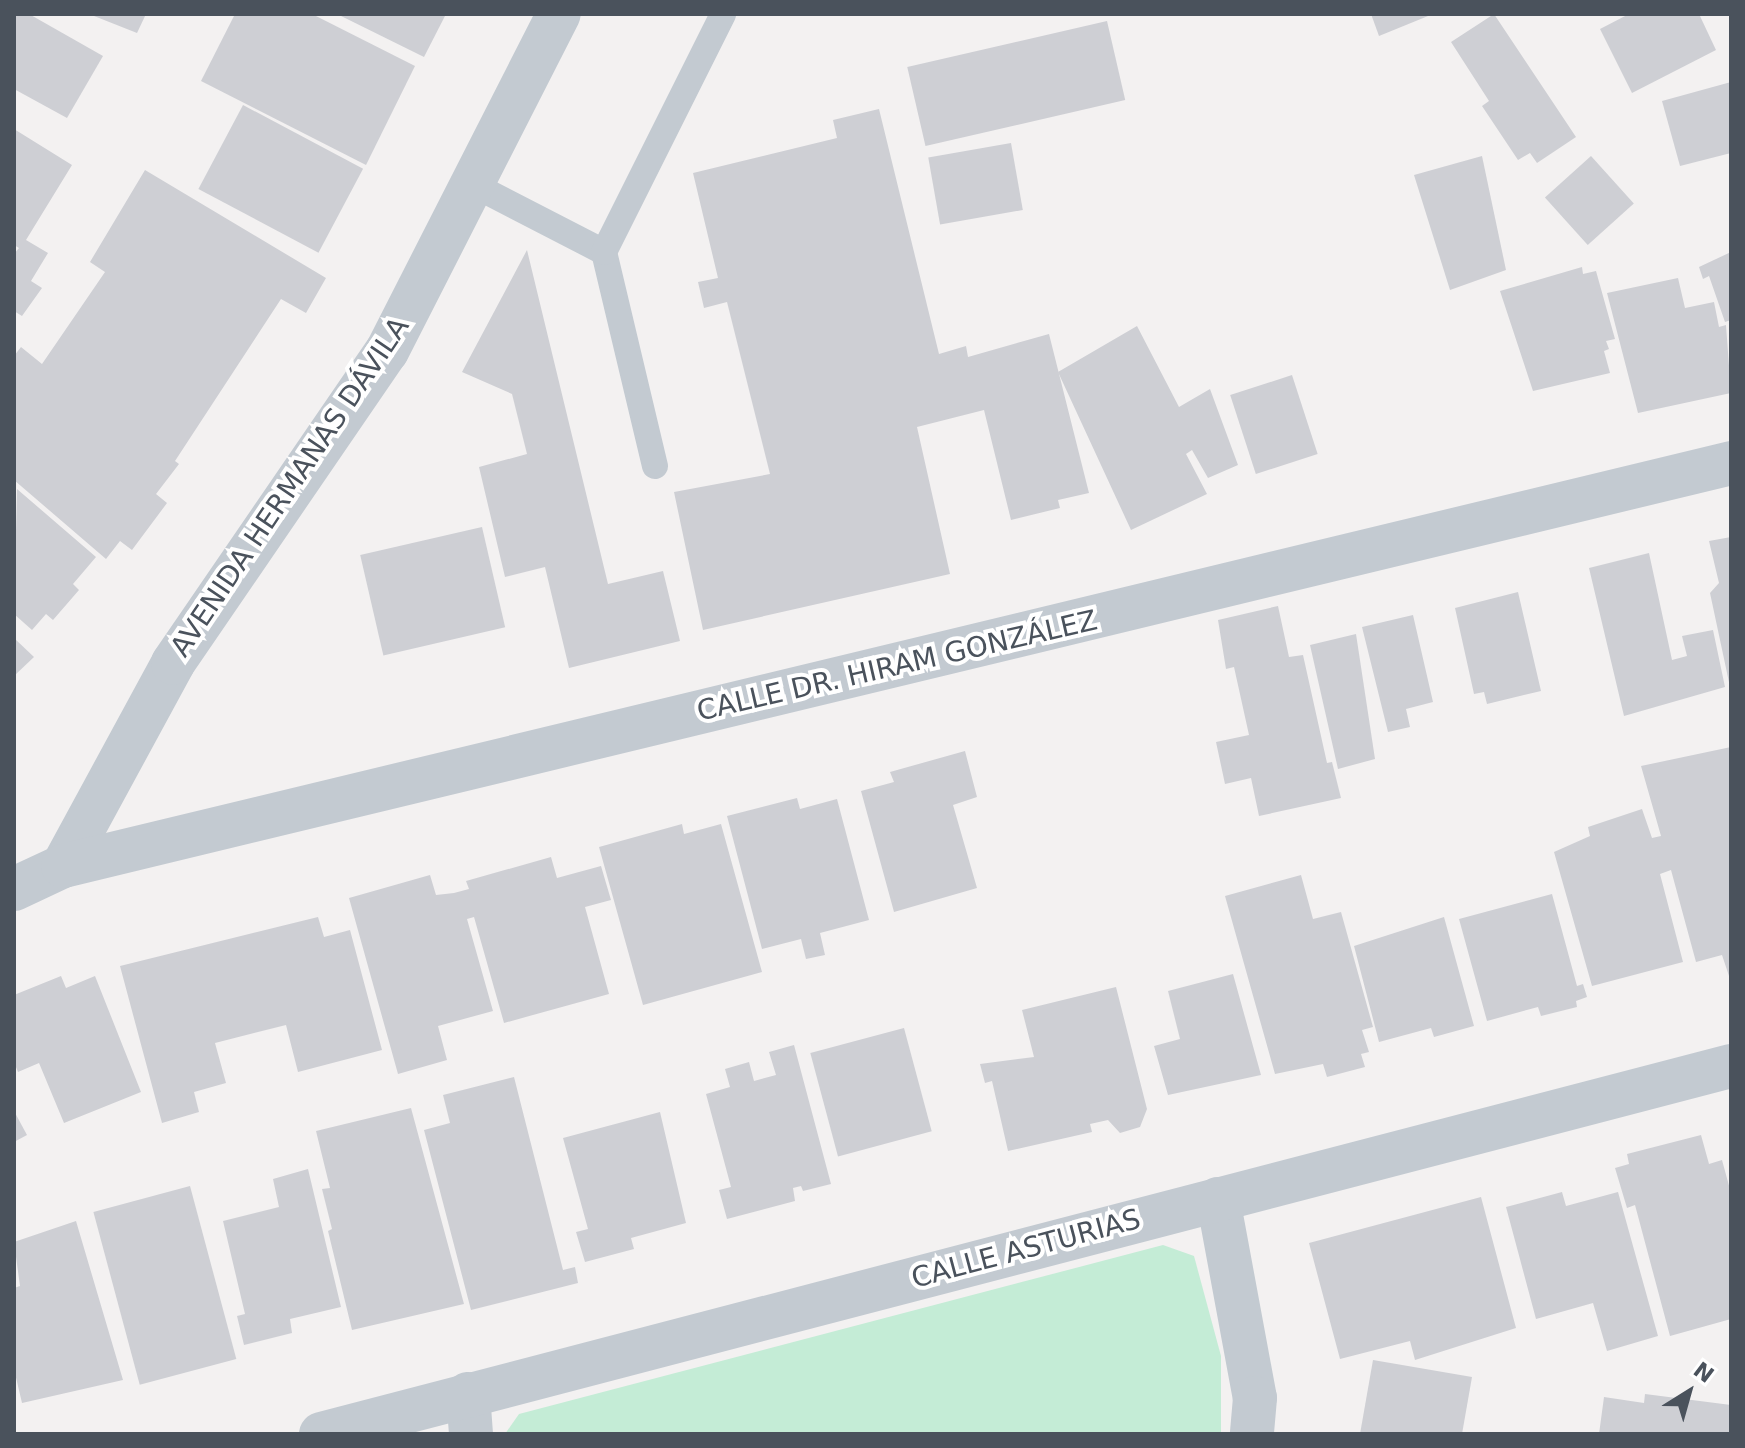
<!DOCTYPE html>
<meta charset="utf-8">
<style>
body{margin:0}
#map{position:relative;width:1745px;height:1448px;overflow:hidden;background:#f3f1f1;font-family:"DejaVu Sans",sans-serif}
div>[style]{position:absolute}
.green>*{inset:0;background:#c4ecd6}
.building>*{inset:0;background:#cecfd4;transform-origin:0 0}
.service>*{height:26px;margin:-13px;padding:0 13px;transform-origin:13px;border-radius:13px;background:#c3cad1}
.minor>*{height:44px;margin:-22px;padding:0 22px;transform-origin:22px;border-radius:22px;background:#c3cad1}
.tertiary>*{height:44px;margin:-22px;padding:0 22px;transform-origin:22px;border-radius:22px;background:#c3cad1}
span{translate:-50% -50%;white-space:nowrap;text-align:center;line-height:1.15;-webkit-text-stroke:8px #fff;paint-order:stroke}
.street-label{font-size:28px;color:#4a525c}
.frame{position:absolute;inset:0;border:16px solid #4a525c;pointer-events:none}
.north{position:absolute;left:1649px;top:1352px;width:80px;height:80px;-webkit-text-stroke:6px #fff;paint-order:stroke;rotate:37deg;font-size:22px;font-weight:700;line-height:32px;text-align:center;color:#4a525c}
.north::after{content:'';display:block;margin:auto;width:28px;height:36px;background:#4a525c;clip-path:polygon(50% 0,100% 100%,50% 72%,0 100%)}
</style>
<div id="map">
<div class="green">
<div style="clip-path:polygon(1163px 1245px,1194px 1256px,1221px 1356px,1221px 1434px,505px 1434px,519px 1414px)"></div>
</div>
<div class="building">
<div style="clip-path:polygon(14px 14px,29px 14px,103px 56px,67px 118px,14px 89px)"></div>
<div style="clip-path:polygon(89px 14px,146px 14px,137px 33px)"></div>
<div style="clip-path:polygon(235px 14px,312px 14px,415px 66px,366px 165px,201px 81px)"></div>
<div style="clip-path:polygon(337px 14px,446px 14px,424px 57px)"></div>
<div style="clip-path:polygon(1371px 14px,1433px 14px,1379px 36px)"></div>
<div style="clip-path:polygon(1494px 14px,1576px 137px,1537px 163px,1530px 153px,1518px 160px,1482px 106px,1489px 101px,1451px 42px)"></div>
<div style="clip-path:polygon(1629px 14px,1699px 14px,1716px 50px,1632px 93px,1600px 29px)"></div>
<div style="left:1107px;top:21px;width:81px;height:205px;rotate:77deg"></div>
<div style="clip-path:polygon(1731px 82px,1731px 153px,1680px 166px,1662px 101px)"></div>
<div style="left:243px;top:105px;width:136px;height:95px;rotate:28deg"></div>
<div style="clip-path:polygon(879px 109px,939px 354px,966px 346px,968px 357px,1049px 334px,1089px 493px,1058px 500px,1060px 508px,1011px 520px,984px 410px,917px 427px,950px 574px,703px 630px,674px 492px,770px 474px,727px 302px,704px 308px,698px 282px,718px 278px,693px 173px,837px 138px,833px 120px)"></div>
<div style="clip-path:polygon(14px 129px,72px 165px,26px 240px,48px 253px,31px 281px,42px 288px,22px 316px,14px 311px,14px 254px,19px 248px,14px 245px)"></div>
<div style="left:1011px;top:143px;width:68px;height:84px;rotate:80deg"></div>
<div style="clip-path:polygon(1482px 156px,1506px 270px,1450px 290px,1414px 175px)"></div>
<div style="left:1591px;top:156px;width:64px;height:62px;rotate:48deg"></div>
<div style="clip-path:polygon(145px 170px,326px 278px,306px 313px,281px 299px,175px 461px,179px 464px,156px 494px,167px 503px,132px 550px,120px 541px,106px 559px,14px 480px,14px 356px,21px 347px,42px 364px,105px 272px,90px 262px)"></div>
<div style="clip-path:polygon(527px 250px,608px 584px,663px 571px,680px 641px,569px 668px,545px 567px,505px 577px,479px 467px,527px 454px,512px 394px,462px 372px)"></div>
<div style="clip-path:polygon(1731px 252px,1731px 320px,1725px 322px,1709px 276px,1703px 279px,1699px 267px)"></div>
<div style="clip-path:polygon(1582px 267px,1583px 274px,1596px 271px,1615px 339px,1606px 341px,1609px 349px,1604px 351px,1610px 373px,1533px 391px,1500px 291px)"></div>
<div style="clip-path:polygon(1678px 278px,1685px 308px,1714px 302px,1719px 327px,1726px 325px,1731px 393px,1638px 413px,1607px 293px)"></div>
<div style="clip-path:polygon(1137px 326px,1179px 407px,1210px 389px,1238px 465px,1208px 478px,1192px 450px,1186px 454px,1207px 494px,1131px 530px,1058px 372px)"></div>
<div style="left:1292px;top:375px;width:83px;height:65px;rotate:72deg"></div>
<div style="clip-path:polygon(17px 489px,96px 557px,73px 584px,79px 590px,53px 620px,46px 614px,32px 630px,14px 614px)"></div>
<div style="left:482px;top:527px;width:103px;height:125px;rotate:77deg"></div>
<div style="clip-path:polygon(1731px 537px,1731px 686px,1730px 687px,1710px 593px,1719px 583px,1709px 541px)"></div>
<div style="clip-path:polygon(1649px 553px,1672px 660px,1687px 656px,1682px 636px,1713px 630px,1725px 687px,1624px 716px,1589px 568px)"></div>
<div style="clip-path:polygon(1518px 592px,1541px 691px,1487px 704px,1484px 692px,1474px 694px,1455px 608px)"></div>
<div style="clip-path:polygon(1278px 606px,1289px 657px,1303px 655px,1327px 763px,1332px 762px,1341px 798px,1259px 816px,1251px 778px,1225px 784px,1216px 742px,1249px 735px,1234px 667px,1226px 669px,1218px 620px)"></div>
<div style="clip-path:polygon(1413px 615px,1433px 702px,1406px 709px,1410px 727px,1388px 732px,1362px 627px)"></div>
<div style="clip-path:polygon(1356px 634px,1375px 759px,1338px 769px,1310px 645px)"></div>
<div style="clip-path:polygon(14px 638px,34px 657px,14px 676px)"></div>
<div style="clip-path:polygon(1731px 747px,1731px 982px,1722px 955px,1696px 962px,1671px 870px,1660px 874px,1683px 962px,1592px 986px,1554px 852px,1590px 836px,1588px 827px,1642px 809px,1652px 838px,1661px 836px,1641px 766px)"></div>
<div style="clip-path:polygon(965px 751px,977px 797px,953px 805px,977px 888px,894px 912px,861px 791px,894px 782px,890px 772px)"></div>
<div style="clip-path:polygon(797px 798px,800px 809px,837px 799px,869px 920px,820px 933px,825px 955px,806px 959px,801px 939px,762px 949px,727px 816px)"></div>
<div style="clip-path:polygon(682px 824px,684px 834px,721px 824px,762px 972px,643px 1005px,599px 847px)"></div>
<div style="clip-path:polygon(551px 857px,557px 878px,601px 866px,611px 900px,585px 907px,609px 994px,504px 1023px,474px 917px,467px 919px,493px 1011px,438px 1026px,447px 1060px,398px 1074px,349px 898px,430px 875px,436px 895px,454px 893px,469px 889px,466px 881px)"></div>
<div style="clip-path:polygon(1301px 875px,1313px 919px,1341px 912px,1373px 1027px,1362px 1030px,1369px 1052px,1361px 1054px,1365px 1067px,1327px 1077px,1323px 1064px,1275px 1074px,1225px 896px)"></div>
<div style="clip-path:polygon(1552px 894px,1577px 986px,1583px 984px,1587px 997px,1576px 1001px,1577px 1007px,1541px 1016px,1538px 1007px,1487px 1021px,1459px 919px)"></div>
<div style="clip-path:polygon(318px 917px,324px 937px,350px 930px,382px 1050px,298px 1072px,286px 1025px,215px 1043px,226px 1083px,194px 1092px,199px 1112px,162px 1123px,120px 966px)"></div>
<div style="clip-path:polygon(1444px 917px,1474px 1026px,1434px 1037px,1431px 1028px,1379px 1042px,1354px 946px)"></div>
<div style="clip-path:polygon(1233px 974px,1261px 1075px,1168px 1095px,1154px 1046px,1180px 1039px,1168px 991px)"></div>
<div style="clip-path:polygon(61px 976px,66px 988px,95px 976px,141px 1092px,64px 1123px,39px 1063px,18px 1072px,14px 1062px,14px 995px)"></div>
<div style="clip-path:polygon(1116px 987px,1147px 1109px,1140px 1127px,1120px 1133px,1108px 1120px,1090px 1124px,1092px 1132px,1008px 1151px,992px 1081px,985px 1083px,980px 1064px,1034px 1057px,1022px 1010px)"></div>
<div style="left:904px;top:1028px;width:107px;height:97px;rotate:75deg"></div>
<div style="clip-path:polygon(794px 1045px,831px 1184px,803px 1191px,801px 1186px,793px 1188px,795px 1201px,727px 1219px,719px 1190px,731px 1187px,706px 1094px,730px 1087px,725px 1069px,749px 1062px,754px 1081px,776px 1075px,769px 1052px)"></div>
<div style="clip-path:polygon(514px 1077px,563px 1270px,575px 1267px,578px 1283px,471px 1310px,424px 1130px,450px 1123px,443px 1095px)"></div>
<div style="clip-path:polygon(411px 1108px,464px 1304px,352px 1330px,328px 1231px,332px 1229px,322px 1189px,330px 1188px,316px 1131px)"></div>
<div style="clip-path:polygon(14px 1111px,27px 1135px,14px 1142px)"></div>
<div style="clip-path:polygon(660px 1112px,686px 1223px,631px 1238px,634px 1249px,585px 1262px,576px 1232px,588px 1229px,563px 1138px)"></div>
<div style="clip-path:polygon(1701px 1135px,1709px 1164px,1722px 1160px,1731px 1193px,1731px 1319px,1670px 1336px,1635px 1205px,1627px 1208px,1615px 1168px,1629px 1164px,1627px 1154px)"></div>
<div style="clip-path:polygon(308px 1169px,341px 1307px,290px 1319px,292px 1333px,244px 1345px,237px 1316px,245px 1314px,223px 1221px,279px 1207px,273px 1179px)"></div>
<div style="left:190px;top:1186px;width:179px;height:100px;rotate:75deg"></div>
<div style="clip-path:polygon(1562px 1192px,1566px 1206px,1618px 1192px,1658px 1336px,1607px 1351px,1593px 1303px,1536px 1319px,1506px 1207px)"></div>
<div style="clip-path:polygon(1481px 1197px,1516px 1328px,1415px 1360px,1410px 1341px,1340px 1359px,1309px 1243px)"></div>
<div style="clip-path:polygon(76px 1221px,123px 1380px,22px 1403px,14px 1369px,14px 1288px,20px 1286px,14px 1242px)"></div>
<div style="clip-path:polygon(1373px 1360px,1472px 1377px,1462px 1434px,1360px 1434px)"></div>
<div style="clip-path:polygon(1645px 1394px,1731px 1405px,1731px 1434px,1599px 1434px,1604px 1397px,1644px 1403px)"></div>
</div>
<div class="service">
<div style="left:472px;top:184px;width:148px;rotate:27.3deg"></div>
<div style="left:604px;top:252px;width:220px;rotate:76.6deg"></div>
<div style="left:604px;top:252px;width:266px;rotate:-63.4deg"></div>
</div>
<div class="minor">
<div style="left:1218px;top:1199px;width:202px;rotate:79.5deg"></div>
<div style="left:1255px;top:1398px;width:36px;rotate:95deg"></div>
<div style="left:468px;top:1394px;width:40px;rotate:85.7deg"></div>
<div style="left:321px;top:1434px;width:1457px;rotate:-14.63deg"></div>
</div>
<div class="tertiary">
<div style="left:63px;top:866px;width:231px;rotate:-61.5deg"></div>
<div style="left:173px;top:663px;width:378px;rotate:-55.6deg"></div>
<div style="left:387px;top:351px;width:378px;rotate:-63deg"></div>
<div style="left:14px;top:889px;width:54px;rotate:-25.1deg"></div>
<div style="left:63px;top:866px;width:1716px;rotate:-13.58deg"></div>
</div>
<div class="street-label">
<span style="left:290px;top:487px;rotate:-56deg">AVENIDA HERMANAS DÁVILA</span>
<span style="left:897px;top:666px;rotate:-13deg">CALLE DR. HIRAM GONZÁLEZ</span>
<span style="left:1026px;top:1249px;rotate:-15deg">CALLE ASTURIAS</span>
</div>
<div class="frame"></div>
<div class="north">N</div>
</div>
